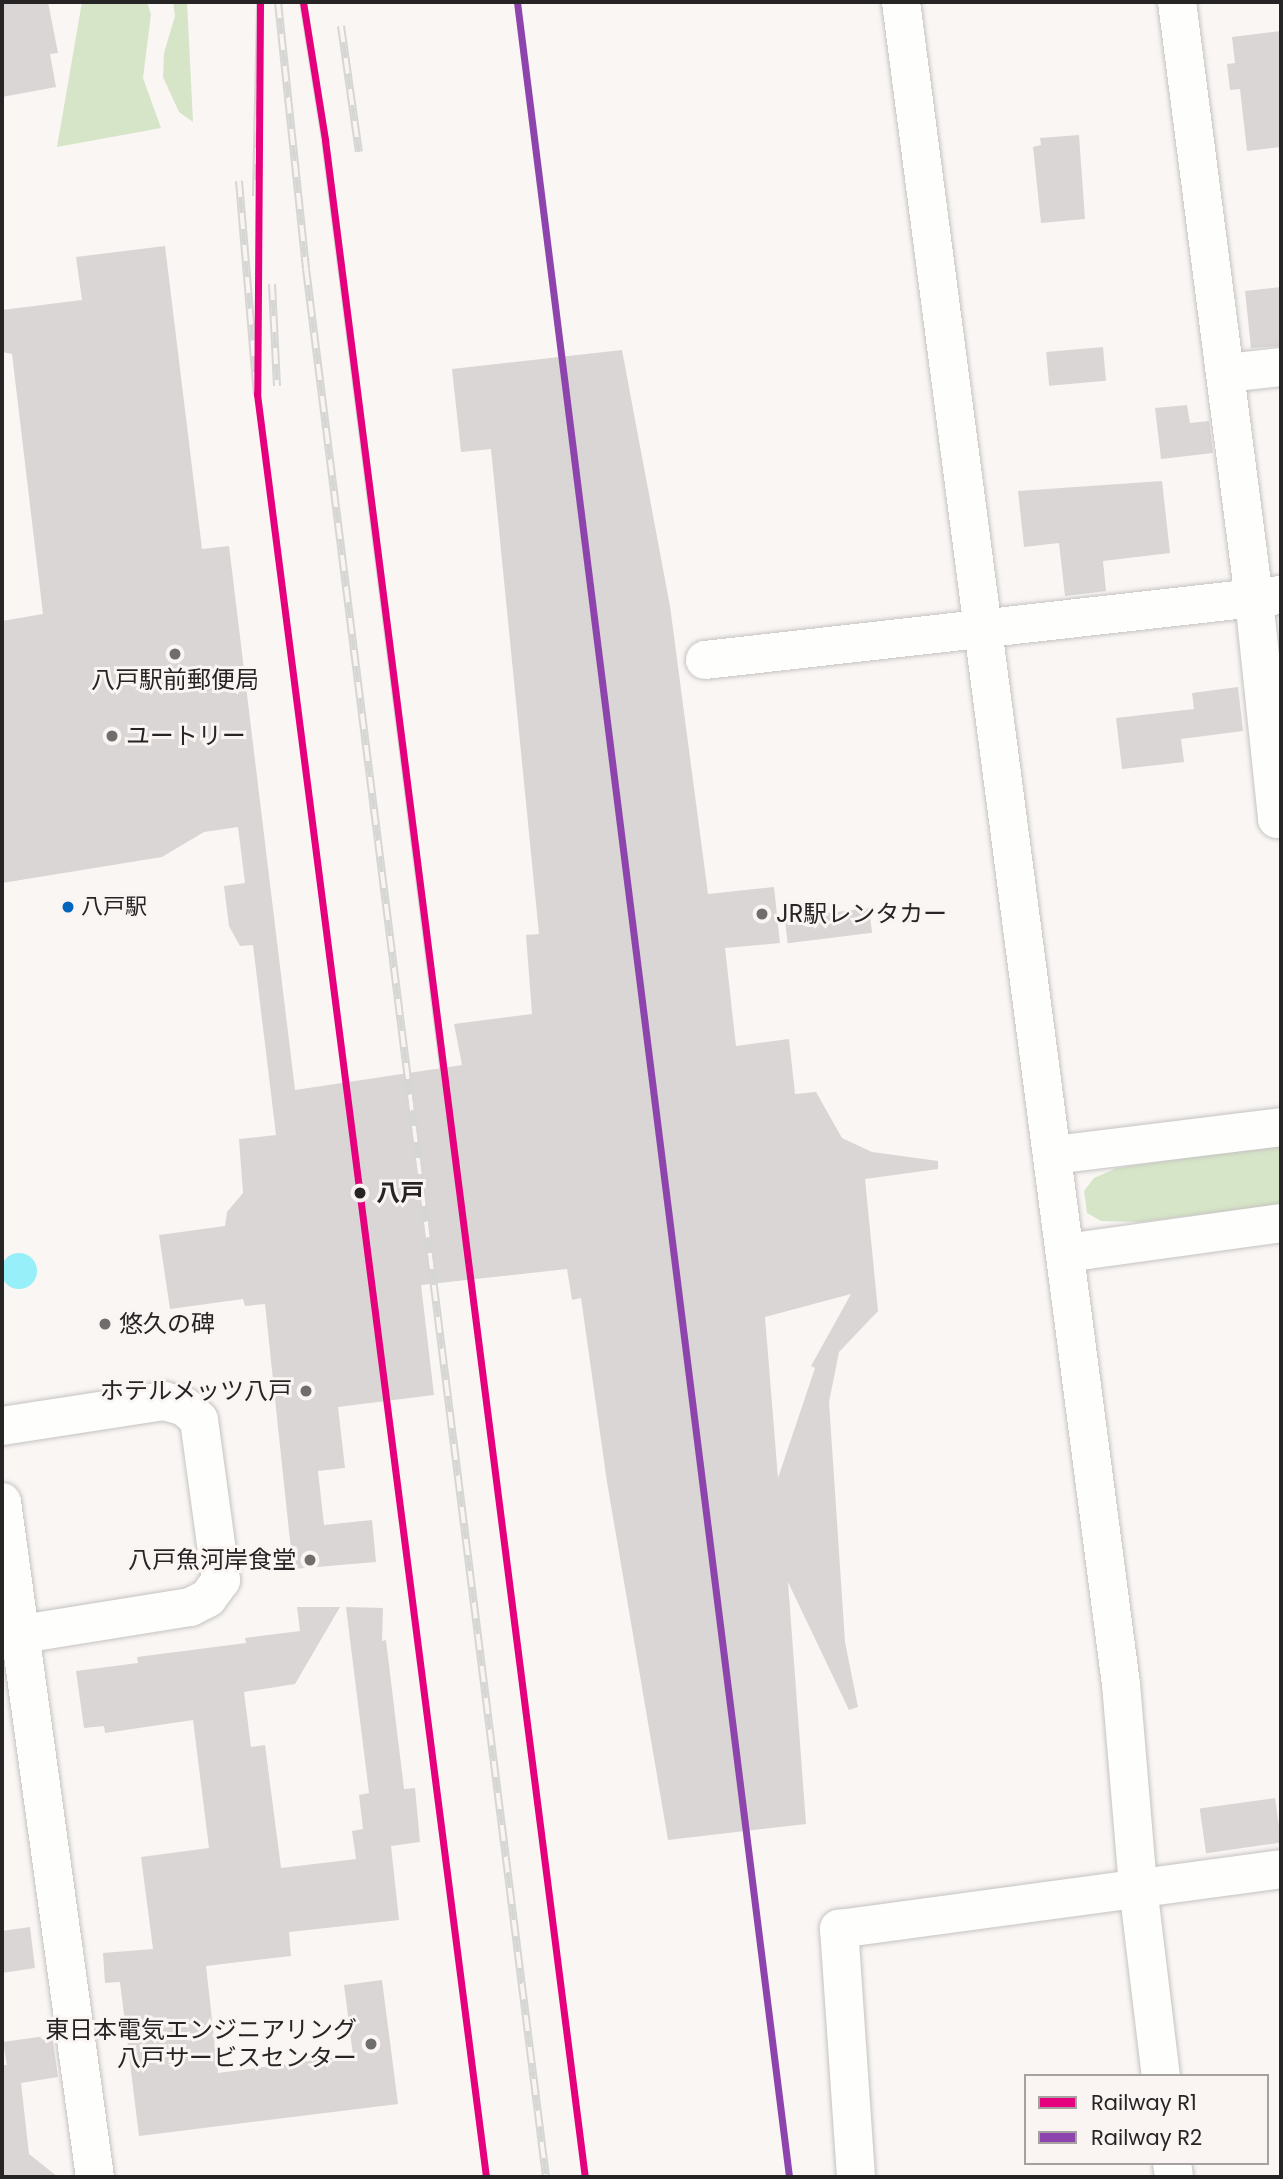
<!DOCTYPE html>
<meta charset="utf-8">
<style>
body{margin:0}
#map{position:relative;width:1283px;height:2179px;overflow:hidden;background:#f9f6f4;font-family:Poppins,"Noto Sans JP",sans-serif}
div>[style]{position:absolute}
.green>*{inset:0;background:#d6e5c7}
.water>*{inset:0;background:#97eff9}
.round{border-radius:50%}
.building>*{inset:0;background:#d9d6d5;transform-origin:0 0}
.roads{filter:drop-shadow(0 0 2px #c5c3c2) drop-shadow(0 0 2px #c5c3c2)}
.minor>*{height:38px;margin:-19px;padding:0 19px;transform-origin:19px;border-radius:19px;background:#fefefd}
.rail>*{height:8px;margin-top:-4px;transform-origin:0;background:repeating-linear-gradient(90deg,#faf5f3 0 16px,#d6d6d5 0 32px);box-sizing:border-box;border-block:2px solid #d6d6d5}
.rail-1>*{height:7px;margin:-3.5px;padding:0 3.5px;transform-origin:3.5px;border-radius:3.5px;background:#e5007d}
.rail-2>*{height:7px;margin:-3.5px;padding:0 3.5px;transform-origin:3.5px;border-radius:3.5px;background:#8e44ad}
.dots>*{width:19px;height:19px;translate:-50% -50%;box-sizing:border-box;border:4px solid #faf5f3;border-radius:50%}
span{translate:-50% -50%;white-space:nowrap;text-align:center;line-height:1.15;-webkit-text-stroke:6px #faf5f3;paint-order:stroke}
.bus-label{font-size:22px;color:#262424}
.left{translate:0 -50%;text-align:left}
.poi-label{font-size:24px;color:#262424}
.right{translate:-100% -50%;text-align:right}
.stop-label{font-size:24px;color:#262424;font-weight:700}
.frame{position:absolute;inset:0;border:4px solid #262424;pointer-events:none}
.legend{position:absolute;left:1024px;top:2074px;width:245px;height:91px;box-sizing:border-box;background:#faf5f3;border:2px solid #a5a1a0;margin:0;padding:9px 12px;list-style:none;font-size:21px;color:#262424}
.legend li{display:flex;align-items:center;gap:14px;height:35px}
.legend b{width:35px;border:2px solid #a5a1a0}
</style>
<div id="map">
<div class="green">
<div style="clip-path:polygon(82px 2px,147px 2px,151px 14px,143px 78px,161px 128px,57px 147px)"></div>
<div style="clip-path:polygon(173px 2px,187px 2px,193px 122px,179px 112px,163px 77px,164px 53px,175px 16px)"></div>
<div style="clip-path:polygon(1281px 1144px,1281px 1204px,1141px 1222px,1101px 1221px,1087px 1213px,1084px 1191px,1094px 1178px,1117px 1168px)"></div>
</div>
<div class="water">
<div class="round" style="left:1px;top:1253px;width:36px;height:36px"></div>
</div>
<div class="building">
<div style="clip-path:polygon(2px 2px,48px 2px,58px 53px,50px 54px,56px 87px,2px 97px)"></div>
<div style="clip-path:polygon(1281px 31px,1281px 147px,1247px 151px,1240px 89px,1230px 90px,1227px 64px,1235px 63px,1232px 37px)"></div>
<div style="clip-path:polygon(1079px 135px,1085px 219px,1041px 223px,1033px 147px,1041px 145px,1040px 138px)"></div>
<div style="clip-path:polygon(evenodd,165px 246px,202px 549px,229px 546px,295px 1090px,462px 1065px,454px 1024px,532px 1014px,526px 935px,539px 934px,491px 449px,461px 452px,452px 369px,622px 350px,670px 606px,708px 894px,774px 887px,780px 943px,725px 948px,736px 1046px,789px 1039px,795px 1094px,816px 1092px,842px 1138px,872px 1152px,938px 1161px,938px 1169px,865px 1179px,878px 1311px,839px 1352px,829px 1402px,845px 1642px,858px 1707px,849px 1710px,788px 1582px,806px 1824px,668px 1840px,607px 1482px,581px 1298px,572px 1300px,567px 1269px,421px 1285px,434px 1395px,338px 1407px,345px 1468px,318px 1471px,324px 1525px,372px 1520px,376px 1562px,293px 1569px,265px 1304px,245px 1306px,243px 1299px,170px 1309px,159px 1235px,225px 1226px,227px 1212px,243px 1193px,239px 1139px,276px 1135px,253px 945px,240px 946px,229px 926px,224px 886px,245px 883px,238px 827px,204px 832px,162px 857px,2px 883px,2px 621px,43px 614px,12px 354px,2px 352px,2px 310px,82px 300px,76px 257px,165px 246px,851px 1294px,811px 1366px,815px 1368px,778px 1478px,765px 1317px,851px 1294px)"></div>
<div style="clip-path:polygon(1281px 287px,1281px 346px,1251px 348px,1245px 291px)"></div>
<div style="left:1103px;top:347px;width:34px;height:57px;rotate:85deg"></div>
<div style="clip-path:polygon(1187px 405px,1190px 423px,1209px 421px,1213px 453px,1161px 459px,1155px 408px)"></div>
<div style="clip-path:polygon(1162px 481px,1170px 553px,1103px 561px,1106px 591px,1065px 596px,1059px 543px,1024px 547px,1018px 491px)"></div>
<div style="clip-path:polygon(1238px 687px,1243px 731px,1181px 739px,1184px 762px,1122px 769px,1116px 718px,1194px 709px,1192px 693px)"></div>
<div style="left:869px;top:908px;width:25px;height:85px;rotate:83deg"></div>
<div style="clip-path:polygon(297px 1607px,340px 1607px,295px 1684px,244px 1692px,251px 1747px,265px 1745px,281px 1868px,356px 1859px,352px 1831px,363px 1829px,359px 1795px,369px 1793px,346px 1607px,383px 1608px,382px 1641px,386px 1640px,404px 1789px,415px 1788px,420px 1842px,391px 1846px,399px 1920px,289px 1932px,291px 1956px,206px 1966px,218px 2073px,353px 2055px,344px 1985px,382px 1980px,398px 2104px,139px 2136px,120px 1982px,105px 1983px,103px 1953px,153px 1949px,141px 1857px,209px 1848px,193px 1720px,105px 1733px,104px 1726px,84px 1728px,76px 1671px,138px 1663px,137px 1657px,246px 1643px,245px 1638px,300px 1631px)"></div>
<div style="left:1275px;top:1798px;width:45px;height:76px;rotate:82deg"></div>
<div style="clip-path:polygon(30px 1927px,35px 1968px,2px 1973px,2px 1931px)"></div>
<div style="clip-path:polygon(52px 2035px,58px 2077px,21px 2083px,29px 2154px,58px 2177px,2px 2177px,2px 2065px,7px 2065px,3px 2042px)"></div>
</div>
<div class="roads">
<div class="minor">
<div style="left:901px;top:2px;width:1696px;rotate:82.55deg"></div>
<div style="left:1121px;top:1684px;width:204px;rotate:85.2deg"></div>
<div style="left:1138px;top:1887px;width:190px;rotate:83.1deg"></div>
<div style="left:1177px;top:2px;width:602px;rotate:82.65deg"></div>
<div style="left:1254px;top:599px;width:221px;rotate:84deg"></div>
<div style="left:1277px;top:819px;width:4px;rotate:-14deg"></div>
<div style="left:1226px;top:373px;width:55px;rotate:-6.2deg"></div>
<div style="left:705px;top:660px;width:580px;rotate:-6.44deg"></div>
<div style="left:1054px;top:1155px;width:229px;rotate:-7deg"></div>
<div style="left:1066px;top:1253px;width:217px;rotate:-7.9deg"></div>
<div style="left:2px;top:1426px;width:164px;rotate:-8.8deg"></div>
<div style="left:164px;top:1401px;width:22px;rotate:16deg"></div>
<div style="left:185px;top:1407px;width:19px;rotate:43deg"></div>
<div style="left:199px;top:1420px;width:162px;rotate:82.2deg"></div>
<div style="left:221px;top:1580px;width:22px;rotate:126deg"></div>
<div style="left:208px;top:1598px;width:20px;rotate:153deg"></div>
<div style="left:190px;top:1607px;width:170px;rotate:170.9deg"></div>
<div style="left:2px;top:1502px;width:681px;rotate:82.16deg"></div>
<div style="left:1172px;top:2163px;width:14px;rotate:82deg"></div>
<div style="left:856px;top:2177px;width:249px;rotate:-93.9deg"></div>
<div style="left:839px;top:1929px;width:446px;rotate:-7.7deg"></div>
</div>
</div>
<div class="rail">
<div style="left:278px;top:2px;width:268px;rotate:84deg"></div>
<div style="left:306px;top:269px;width:1923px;rotate:82.83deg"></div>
<div style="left:303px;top:2px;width:140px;rotate:80.9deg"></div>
<div style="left:325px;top:140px;width:1044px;rotate:82.74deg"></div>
<div style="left:341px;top:26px;width:127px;rotate:81.9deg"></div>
<div style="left:239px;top:181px;width:214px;rotate:85.2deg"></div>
<div style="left:256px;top:196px;width:194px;rotate:-88.8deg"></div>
<div style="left:272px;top:284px;width:102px;rotate:87.2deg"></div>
</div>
<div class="rail-1">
<div style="left:260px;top:2px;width:392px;rotate:90.4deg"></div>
<div style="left:257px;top:394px;width:1798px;rotate:82.68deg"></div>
<div style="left:303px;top:2px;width:140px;rotate:80.9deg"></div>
<div style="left:325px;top:140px;width:2054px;rotate:82.73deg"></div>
</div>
<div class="rail-2">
<div style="left:517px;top:2px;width:2192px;rotate:82.87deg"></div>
</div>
<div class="dots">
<div style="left:175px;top:654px;background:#706e6d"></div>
<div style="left:112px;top:736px;background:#706e6d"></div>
<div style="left:68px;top:907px;background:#0065bd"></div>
<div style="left:762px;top:914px;background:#706e6d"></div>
<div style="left:360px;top:1193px;background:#262424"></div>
<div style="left:105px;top:1324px;background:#706e6d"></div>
<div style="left:306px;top:1391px;background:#706e6d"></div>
<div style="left:310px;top:1560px;background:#706e6d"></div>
<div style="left:371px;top:2044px;background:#706e6d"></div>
</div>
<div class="bus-label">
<span class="left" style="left:81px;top:907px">八戸駅</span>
</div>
<div class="poi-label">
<span style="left:175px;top:680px">八戸駅前郵便局</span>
<span class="left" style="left:126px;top:736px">ユートリー</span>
<span class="left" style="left:776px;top:914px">JR駅レンタカー</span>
<span class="left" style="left:119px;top:1324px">悠久の碑</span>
<span class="right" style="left:292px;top:1391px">ホテルメッツ八戸</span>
<span class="right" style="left:296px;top:1560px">八戸魚河岸食堂</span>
<span class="right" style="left:357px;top:2044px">東日本電気エンジニアリング<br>八戸サービスセンター</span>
</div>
<div class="stop-label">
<span class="left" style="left:376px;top:1193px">八戸</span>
</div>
<div class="frame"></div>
<ul class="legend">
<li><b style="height:9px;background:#e5007d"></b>Railway R1</li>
<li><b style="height:9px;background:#8e44ad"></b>Railway R2</li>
</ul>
</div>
